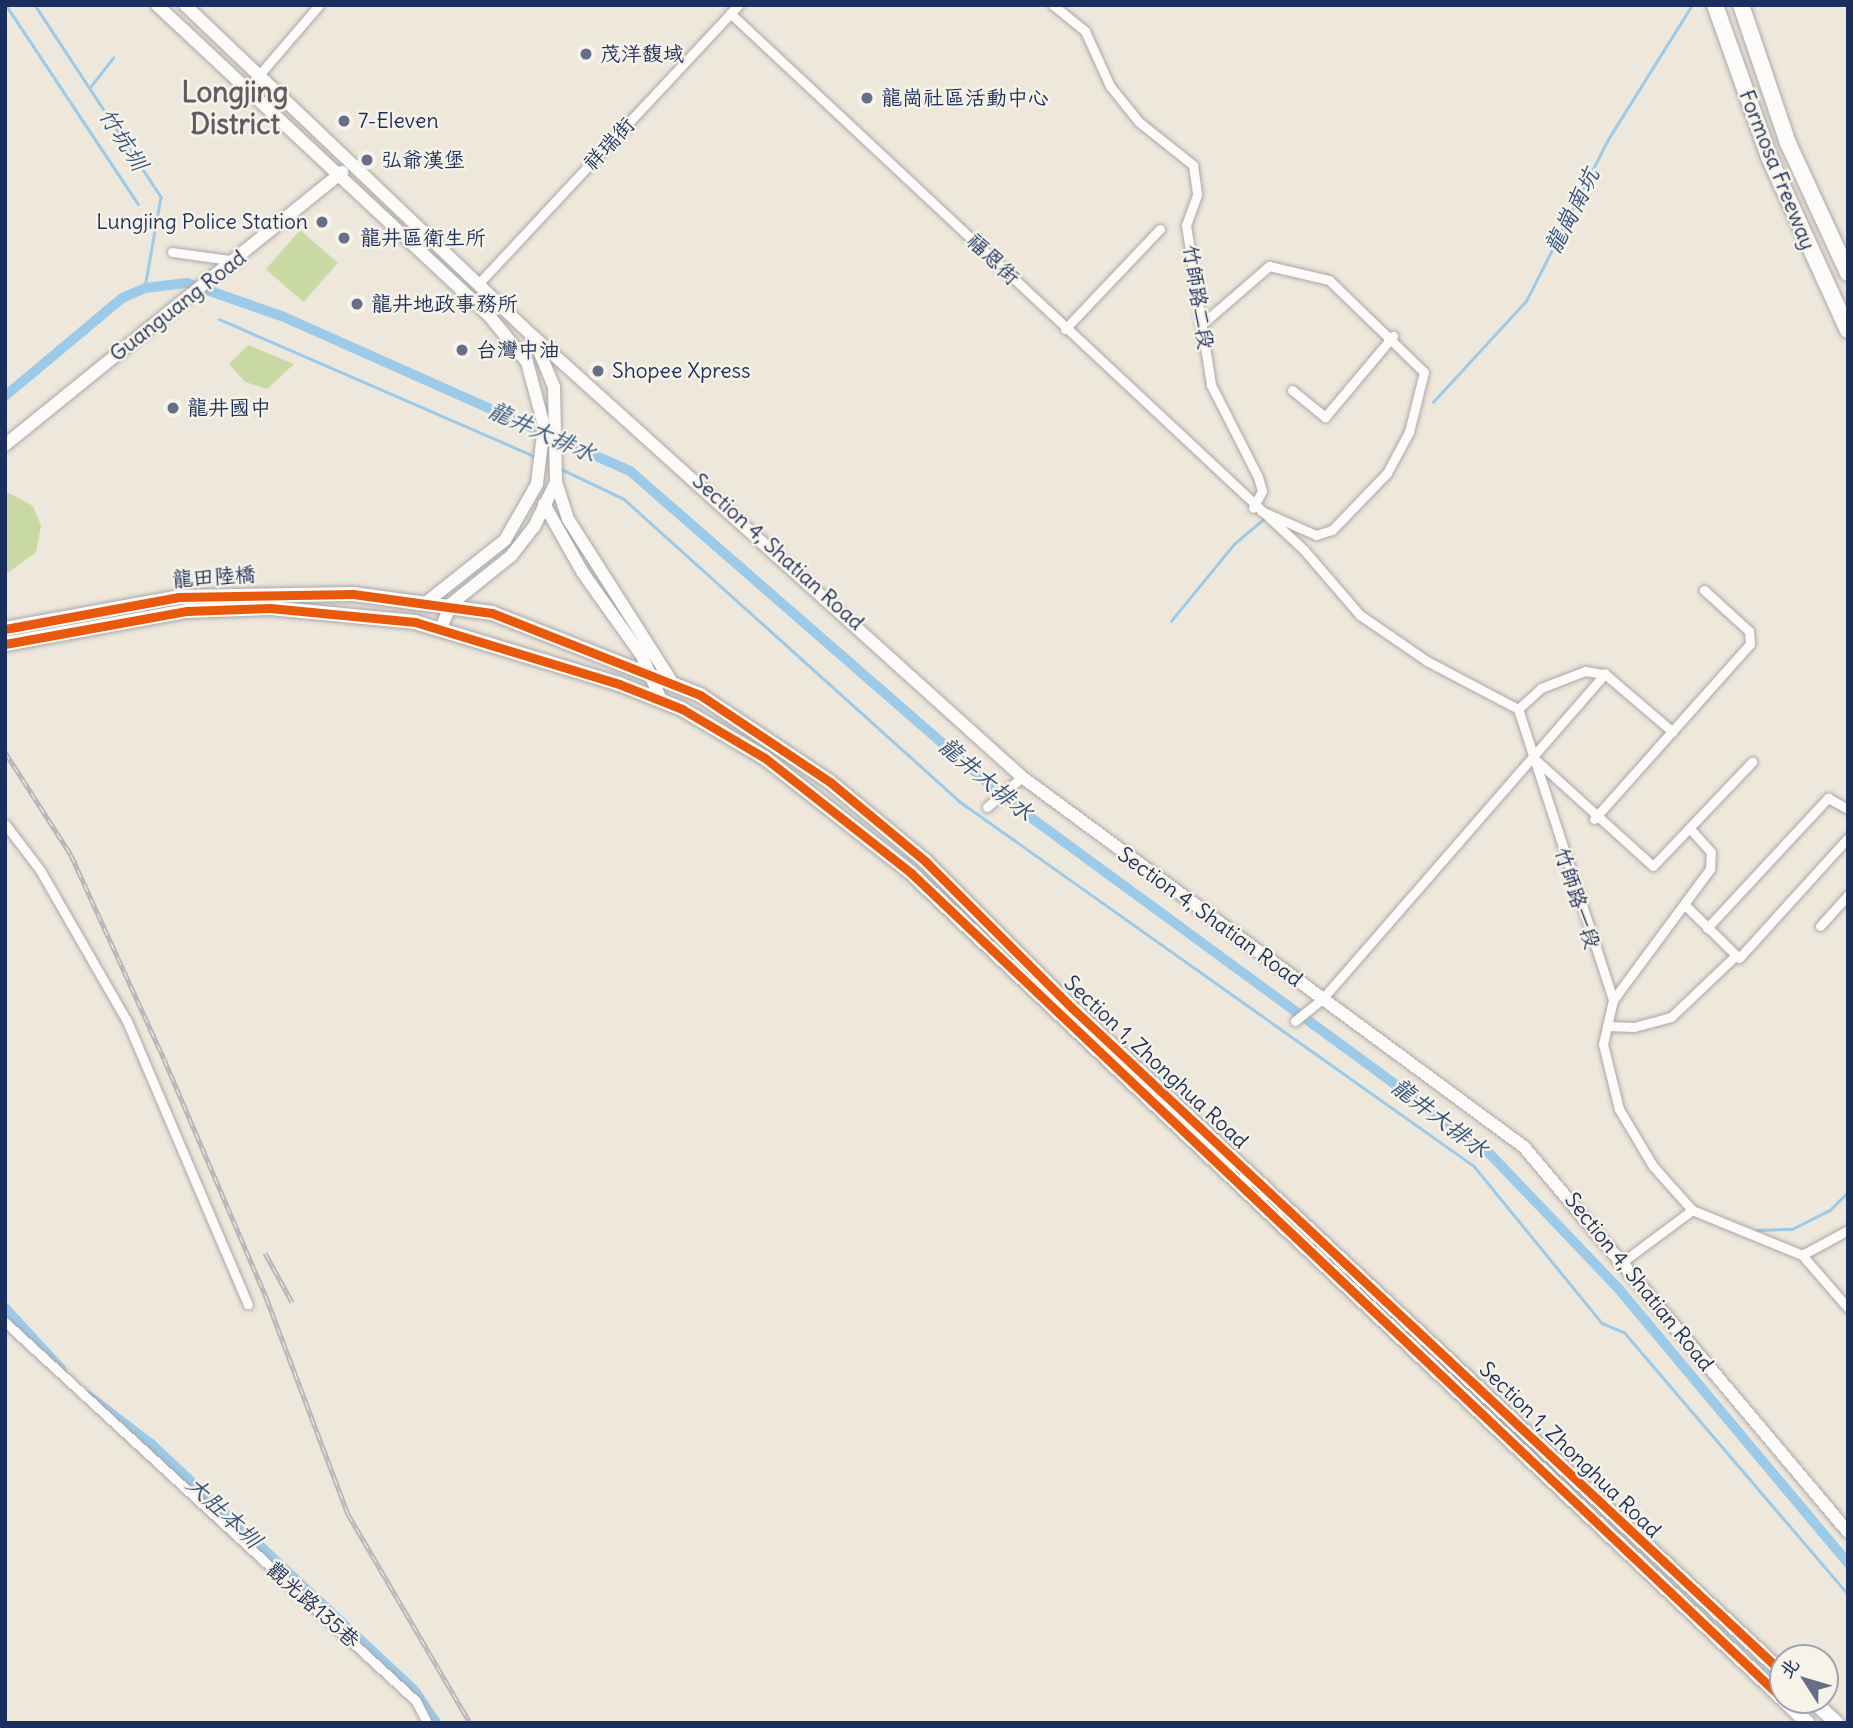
<!DOCTYPE html>
<meta charset="utf-8">
<style>
body{margin:0}
#map{position:relative;width:1853px;height:1728px;overflow:hidden;background:#eee7dc;font-family:Delius,"LXGW WenKai TC",sans-serif}
div>[style]{position:absolute}
.green>*{inset:0;background:#c8d9a4;transform-origin:0 0}
.stream>*{height:2.5px;margin:-1.25px;padding:0 1.25px;transform-origin:1.25px;border-radius:1.25px;background:#9ccbea}
.canal>*{height:10px;margin:-5px;padding:0 5px;transform-origin:5px;border-radius:5px;background:#9ccbea}
.roads{filter:drop-shadow(0 0 2px #aaa8a8) drop-shadow(0 0 2px #aaa8a8)}
.street>*{height:9px;margin:-4.5px;padding:0 4.5px;transform-origin:4.5px;border-radius:4.5px;background:#fcfbfa}
.secondary>*{height:12px;margin:-6px;padding:0 6px;transform-origin:6px;border-radius:6px;background:#fcfbfa}
.primary>*{height:14px;margin:-7px;padding:0 7px;transform-origin:7px;border-radius:7px;background:#fcfbfa}
.highway>*{height:16px;margin:-8px;padding:0 8px;transform-origin:8px;border-radius:8px;background:#fcfbfa}
.rail>*{height:5px;margin-top:-2.5px;transform-origin:0;background:repeating-linear-gradient(90deg,#f7f3e8 0 8px,#b7b8bc 0 16px);box-sizing:border-box;border-block:2px solid #b7b8bc}
.cycleway>*{height:9px;margin:-4.5px;padding:0 4.5px;transform-origin:4.5px;border-radius:4.5px;background:#e8590c}
.dots>*{width:19px;height:19px;translate:-50% -50%;box-sizing:border-box;border:4px solid #f7f3e8;border-radius:50%}
span{translate:-50% -50%;white-space:nowrap;text-align:center;line-height:1.15;-webkit-text-stroke:5px #f7f3e8;paint-order:stroke}
.poi-label{font-size:21px;color:#1b2f5e}
.left{translate:0 -50%;text-align:left}
.right{translate:-100% -50%;text-align:right}
.street-label{font-size:21px;color:#1b2f5e}
.water-label{font-size:23px;color:#325382;font-style:italic}
.district-label{font-size:28px;color:#645a63;font-weight:700}
.frame{position:absolute;inset:0;border:7px solid #1b2f5e;pointer-events:none}
.north{position:absolute;left:1769px;top:1644px;width:70px;height:70px;box-sizing:border-box;background:#f7f3e8;border:2px solid #9fa5b1;border-radius:50%;rotate:307deg;font-size:19px;font-weight:700;line-height:28px;text-align:center;color:#1b2f5e}
.north::after{content:'';display:block;margin:auto;width:24px;height:32px;background:#656f8a;clip-path:polygon(50% 0,100% 100%,50% 72%,0 100%)}
</style>
<div id="map">
<div class="green">
<div style="left:300px;top:230px;width:50px;height:52px;rotate:41deg"></div>
<div style="clip-path:polygon(248px 345px,294px 364px,267px 389px,245px 382px,229px 364px)"></div>
<div style="clip-path:polygon(5px 491px,33px 506px,41px 526px,36px 552px,5px 575px)"></div>
</div>
<div class="stream">
<div style="left:6px;top:5px;width:239px;rotate:56.4deg"></div>
<div style="left:35px;top:5px;width:230px;rotate:56.7deg"></div>
<div style="left:161px;top:197px;width:92px;rotate:100deg"></div>
<div style="left:91px;top:86px;width:36px;rotate:-52deg"></div>
<div style="left:219px;top:319px;width:347px;rotate:23.5deg"></div>
<div style="left:1433px;top:402px;width:137px;rotate:-47.4deg"></div>
<div style="left:1526px;top:301px;width:179px;rotate:-63.1deg"></div>
<div style="left:1607px;top:141px;width:160px;rotate:-58deg"></div>
<div style="left:559px;top:468px;width:72px;rotate:25.5deg"></div>
<div style="left:624px;top:499px;width:451px;rotate:42deg"></div>
<div style="left:959px;top:801px;width:631px;rotate:35.33deg"></div>
<div style="left:1474px;top:1166px;width:203px;rotate:50.8deg"></div>
<div style="left:1602px;top:1323px;width:25px;rotate:23deg"></div>
<div style="left:1625px;top:1333px;width:343px;rotate:49.5deg"></div>
<div style="left:1171px;top:621px;width:99px;rotate:-50.7deg"></div>
<div style="left:1234px;top:544px;width:42px;rotate:-40.2deg"></div>
<div style="left:1757px;top:1230px;width:35px;rotate:-2deg"></div>
<div style="left:1792px;top:1229px;width:42px;rotate:-26.6deg"></div>
<div style="left:1830px;top:1210px;width:25px;rotate:-45deg"></div>
</div>
<div class="canal">
<div style="left:5px;top:396px;width:153px;rotate:-39.9deg"></div>
<div style="left:122px;top:298px;width:25px;rotate:-23deg"></div>
<div style="left:145px;top:288px;width:42px;rotate:-6.8deg"></div>
<div style="left:187px;top:283px;width:103px;rotate:19.3deg"></div>
<div style="left:284px;top:317px;width:379px;rotate:24deg"></div>
<div style="left:630px;top:471px;width:505px;rotate:41.07deg"></div>
<div style="left:1011px;top:803px;width:592px;rotate:36.21deg"></div>
<div style="left:1489px;top:1153px;width:187px;rotate:46.3deg"></div>
<div style="left:1618px;top:1288px;width:359px;rotate:50.1deg"></div>
<div style="left:5px;top:1308px;width:84px;rotate:47.4deg"></div>
<div style="left:87px;top:1395px;width:81px;rotate:37.4deg"></div>
<div style="left:151px;top:1444px;width:360px;rotate:43.1deg"></div>
<div style="left:414px;top:1690px;width:40px;rotate:56deg"></div>
</div>
<div class="roads">
<div class="street">
<div style="left:1053px;top:5px;width:41px;rotate:39.1deg"></div>
<div style="left:1085px;top:31px;width:60px;rotate:65.6deg"></div>
<div style="left:1110px;top:86px;width:46px;rotate:51.1deg"></div>
<div style="left:1139px;top:122px;width:69px;rotate:38.5deg"></div>
<div style="left:1193px;top:165px;width:30px;rotate:82deg"></div>
<div style="left:1197px;top:195px;width:32px;rotate:110deg"></div>
<div style="left:1186px;top:225px;width:162px;rotate:81.1deg"></div>
<div style="left:1211px;top:385px;width:103px;rotate:62.9deg"></div>
<div style="left:1258px;top:477px;width:15px;rotate:74deg"></div>
<div style="left:1262px;top:491px;width:19px;rotate:118deg"></div>
<div style="left:730px;top:13px;width:786px;rotate:43.09deg"></div>
<div style="left:1304px;top:550px;width:86px;rotate:49.3deg"></div>
<div style="left:1360px;top:615px;width:81px;rotate:34.5deg"></div>
<div style="left:1427px;top:661px;width:103px;rotate:27.8deg"></div>
<div style="left:1518px;top:709px;width:306px;rotate:71.9deg"></div>
<div style="left:1613px;top:1000px;width:45px;rotate:102.8deg"></div>
<div style="left:1603px;top:1044px;width:67px;rotate:76.2deg"></div>
<div style="left:1619px;top:1109px;width:66px;rotate:59.2deg"></div>
<div style="left:1653px;top:1166px;width:59px;rotate:48.4deg"></div>
<div style="left:1692px;top:1210px;width:119px;rotate:22.2deg"></div>
<div style="left:1802px;top:1255px;width:70px;rotate:49deg"></div>
<div style="left:247px;top:89px;width:111px;rotate:-49.4deg"></div>
<div style="left:172px;top:252px;width:66px;rotate:7.9deg"></div>
<div style="left:480px;top:282px;width:379px;rotate:-47deg"></div>
<div style="left:1202px;top:324px;width:89px;rotate:-40.9deg"></div>
<div style="left:1269px;top:266px;width:62px;rotate:13.1deg"></div>
<div style="left:1329px;top:280px;width:132px;rotate:44.1deg"></div>
<div style="left:1424px;top:372px;width:62px;rotate:104deg"></div>
<div style="left:1409px;top:432px;width:47px;rotate:118.2deg"></div>
<div style="left:1387px;top:473px;width:79px;rotate:134deg"></div>
<div style="left:1332px;top:530px;width:17px;rotate:163deg"></div>
<div style="left:1316px;top:535px;width:60px;rotate:-156.4deg"></div>
<div style="left:1065px;top:329px;width:138px;rotate:-46.5deg"></div>
<div style="left:1292px;top:390px;width:43px;rotate:39.3deg"></div>
<div style="left:1325px;top:417px;width:106px;rotate:-50deg"></div>
<div style="left:1518px;top:709px;width:31px;rotate:-42deg"></div>
<div style="left:1541px;top:688px;width:47px;rotate:-21.1deg"></div>
<div style="left:1585px;top:671px;width:20px;rotate:9deg"></div>
<div style="left:1605px;top:674px;width:89px;rotate:40.5deg"></div>
<div style="left:1537px;top:761px;width:156px;rotate:42.2deg"></div>
<div style="left:1653px;top:866px;width:144px;rotate:-46.4deg"></div>
<div style="left:987px;top:807px;width:46px;rotate:-40.6deg"></div>
<div style="left:1594px;top:819px;width:234px;rotate:-48.3deg"></div>
<div style="left:1750px;top:644px;width:13px;rotate:-94deg"></div>
<div style="left:1749px;top:631px;width:61px;rotate:-137.7deg"></div>
<div style="left:5px;top:824px;width:58px;rotate:52.7deg"></div>
<div style="left:40px;top:870px;width:174px;rotate:60.1deg"></div>
<div style="left:127px;top:1021px;width:308px;rotate:66.9deg"></div>
<div style="left:1686px;top:906px;width:74px;rotate:44.5deg"></div>
<div style="left:1739px;top:958px;width:162px;rotate:-47.8deg"></div>
<div style="left:1820px;top:926px;width:42px;rotate:-47.9deg"></div>
<div style="left:1707px;top:928px;width:178px;rotate:-47.1deg"></div>
<div style="left:1828px;top:798px;width:23px;rotate:29deg"></div>
<div style="left:1613px;top:1000px;width:163px;rotate:-53.5deg"></div>
<div style="left:1710px;top:869px;width:17px;rotate:-87deg"></div>
<div style="left:1711px;top:852px;width:31px;rotate:-132deg"></div>
<div style="left:1295px;top:1021px;width:36px;rotate:-39deg"></div>
<div style="left:1323px;top:998px;width:430px;rotate:-49deg"></div>
<div style="left:1607px;top:1026px;width:27px;rotate:2deg"></div>
<div style="left:1634px;top:1027px;width:38px;rotate:-15deg"></div>
<div style="left:1671px;top:1017px;width:90px;rotate:-43.6deg"></div>
<div style="left:1802px;top:1255px;width:52px;rotate:-28.5deg"></div>
<div style="left:1621px;top:1263px;width:89px;rotate:-36.7deg"></div>
<div style="left:5px;top:1322px;width:559px;rotate:42.68deg"></div>
<div style="left:416px;top:1701px;width:25px;rotate:63deg"></div>
</div>
<div class="secondary">
<div style="left:157px;top:5px;width:458px;rotate:43.1deg"></div>
<div style="left:491px;top:318px;width:57px;rotate:50.7deg"></div>
<div style="left:527px;top:362px;width:66px;rotate:75.1deg"></div>
<div style="left:544px;top:426px;width:58px;rotate:96.9deg"></div>
<div style="left:537px;top:484px;width:64px;rotate:119.7deg"></div>
<div style="left:505px;top:540px;width:98px;rotate:141.6deg"></div>
<div style="left:185px;top:5px;width:482px;rotate:43.6deg"></div>
<div style="left:534px;top:337px;width:657px;rotate:42.04deg"></div>
<div style="left:1022px;top:777px;width:624px;rotate:36.39deg"></div>
<div style="left:1524px;top:1147px;width:503px;rotate:49.92deg"></div>
<div style="left:5px;top:445px;width:434px;rotate:-39deg"></div>
<div style="left:556px;top:482px;width:39px;rotate:72deg"></div>
<div style="left:568px;top:519px;width:190px;rotate:57.5deg"></div>
<div style="left:544px;top:504px;width:79px;rotate:60.5deg"></div>
<div style="left:583px;top:573px;width:102px;rotate:54.6deg"></div>
<div style="left:642px;top:656px;width:48px;rotate:66.6deg"></div>
<div style="left:441px;top:628px;width:26px;rotate:-67deg"></div>
<div style="left:451px;top:604px;width:77px;rotate:-38.7deg"></div>
<div style="left:511px;top:556px;width:37px;rotate:-52deg"></div>
<div style="left:534px;top:527px;width:50px;rotate:-63.9deg"></div>
<div style="left:556px;top:482px;width:95px;rotate:-91.2deg"></div>
<div style="left:554px;top:387px;width:50px;rotate:-112.4deg"></div>
</div>
<div class="primary">
<div style="left:5px;top:629px;width:177px;rotate:-10.4deg"></div>
<div style="left:179px;top:597px;width:174px;rotate:-1deg"></div>
<div style="left:353px;top:594px;width:140px;rotate:7.8deg"></div>
<div style="left:492px;top:613px;width:224px;rotate:21.5deg"></div>
<div style="left:700px;top:695px;width:156px;rotate:33.8deg"></div>
<div style="left:830px;top:782px;width:124px;rotate:39.7deg"></div>
<div style="left:925px;top:861px;width:208px;rotate:45deg"></div>
<div style="left:1072px;top:1008px;width:974px;rotate:43.09deg"></div>
<div style="left:5px;top:644px;width:185px;rotate:-10.3deg"></div>
<div style="left:187px;top:611px;width:83px;rotate:-2.1deg"></div>
<div style="left:270px;top:608px;width:146px;rotate:5.5deg"></div>
<div style="left:415px;top:622px;width:213px;rotate:16.9deg"></div>
<div style="left:619px;top:684px;width:68px;rotate:21.6deg"></div>
<div style="left:682px;top:709px;width:96px;rotate:30.6deg"></div>
<div style="left:765px;top:758px;width:186px;rotate:38.2deg"></div>
<div style="left:911px;top:873px;width:1201px;rotate:43.45deg"></div>
<div style="left:1784px;top:1700px;width:33px;rotate:44deg"></div>
<div style="left:1812px;top:1700px;width:34px;rotate:43deg"></div>
</div>
<div class="highway">
<div style="left:1715px;top:5px;width:161px;rotate:70.4deg"></div>
<div style="left:1769px;top:157px;width:190px;rotate:65.5deg"></div>
<div style="left:1741px;top:5px;width:146px;rotate:71.2deg"></div>
<div style="left:1788px;top:143px;width:143px;rotate:65.2deg"></div>
</div>
</div>
<div class="rail">
<div style="left:5px;top:752px;width:122px;rotate:57.3deg"></div>
<div style="left:71px;top:855px;width:224px;rotate:65.5deg"></div>
<div style="left:164px;top:1059px;width:259px;rotate:66.8deg"></div>
<div style="left:266px;top:1297px;width:232px;rotate:69.3deg"></div>
<div style="left:348px;top:1514px;width:242px;rotate:59.7deg"></div>
<div style="left:265px;top:1253px;width:56px;rotate:61.1deg"></div>
</div>
<div class="cycleway">
<div style="left:5px;top:629px;width:177px;rotate:-10.4deg"></div>
<div style="left:179px;top:597px;width:174px;rotate:-1deg"></div>
<div style="left:353px;top:594px;width:140px;rotate:7.8deg"></div>
<div style="left:492px;top:613px;width:224px;rotate:21.5deg"></div>
<div style="left:700px;top:695px;width:156px;rotate:33.8deg"></div>
<div style="left:830px;top:782px;width:124px;rotate:39.7deg"></div>
<div style="left:925px;top:861px;width:208px;rotate:45deg"></div>
<div style="left:1072px;top:1008px;width:974px;rotate:43.09deg"></div>
<div style="left:5px;top:644px;width:185px;rotate:-10.3deg"></div>
<div style="left:187px;top:611px;width:83px;rotate:-2.1deg"></div>
<div style="left:270px;top:608px;width:146px;rotate:5.5deg"></div>
<div style="left:415px;top:622px;width:213px;rotate:16.9deg"></div>
<div style="left:619px;top:684px;width:68px;rotate:21.6deg"></div>
<div style="left:682px;top:709px;width:96px;rotate:30.6deg"></div>
<div style="left:765px;top:758px;width:186px;rotate:38.2deg"></div>
<div style="left:911px;top:873px;width:1201px;rotate:43.45deg"></div>
</div>
<div class="dots">
<div style="left:586px;top:54px;background:#656f8a"></div>
<div style="left:867px;top:98px;background:#656f8a"></div>
<div style="left:344px;top:121px;background:#656f8a"></div>
<div style="left:367px;top:160px;background:#656f8a"></div>
<div style="left:322px;top:222px;background:#656f8a"></div>
<div style="left:344px;top:238px;background:#656f8a"></div>
<div style="left:357px;top:304px;background:#656f8a"></div>
<div style="left:462px;top:350px;background:#656f8a"></div>
<div style="left:598px;top:371px;background:#656f8a"></div>
<div style="left:173px;top:408px;background:#656f8a"></div>
</div>
<div class="poi-label">
<span class="left" style="left:600px;top:54px">茂洋馥域</span>
<span class="left" style="left:881px;top:98px">龍崗社區活動中心</span>
<span class="left" style="left:358px;top:121px">7-Eleven</span>
<span class="left" style="left:381px;top:160px">弘爺漢堡</span>
<span class="right" style="left:308px;top:222px">Lungjing Police Station</span>
<span class="left" style="left:360px;top:238px">龍井區衛生所</span>
<span class="left" style="left:371px;top:304px">龍井地政事務所</span>
<span class="left" style="left:476px;top:350px">台灣中油</span>
<span class="left" style="left:612px;top:371px">Shopee Xpress</span>
<span class="left" style="left:187px;top:408px">龍井國中</span>
</div>
<div class="street-label">
<span style="left:609px;top:144px;rotate:-47deg">祥瑞街</span>
<span style="left:1777px;top:170px;rotate:68deg">Formosa Freeway</span>
<span style="left:993px;top:259px;rotate:44deg">福恩街</span>
<span style="left:1198px;top:297px;rotate:81deg">竹師路二段</span>
<span style="left:178px;top:306px;rotate:-38deg">Guanguang Road</span>
<span style="left:778px;top:552px;rotate:42deg">Section 4, Shatian Road</span>
<span style="left:214px;top:577px;rotate:-4deg">龍田陸橋</span>
<span style="left:1577px;top:898px;rotate:72deg">竹師路一段</span>
<span style="left:1210px;top:917px;rotate:36deg">Section 4, Shatian Road</span>
<span style="left:1156px;top:1062px;rotate:43deg">Section 1, Zhonghua Road</span>
<span style="left:1639px;top:1282px;rotate:51deg">Section 4, Shatian Road</span>
<span style="left:1570px;top:1450px;rotate:44deg">Section 1, Zhonghua Road</span>
<span style="left:313px;top:1605px;rotate:42deg">觀光路135巷</span>
</div>
<div class="water-label">
<span style="left:123px;top:139px;rotate:57deg">竹坑圳</span>
<span style="left:1572px;top:211px;rotate:-63deg">龍崗南坑</span>
<span style="left:542px;top:432px;rotate:24deg">龍井大排水</span>
<span style="left:986px;top:779px;rotate:40deg">龍井大排水</span>
<span style="left:1440px;top:1118px;rotate:37deg">龍井大排水</span>
<span style="left:224px;top:1512px;rotate:43deg">大肚本圳</span>
</div>
<div class="district-label">
<span style="left:235px;top:108px">Longjing<br>District</span>
</div>
<div class="frame"></div>
<div class="north">北</div>
</div>
